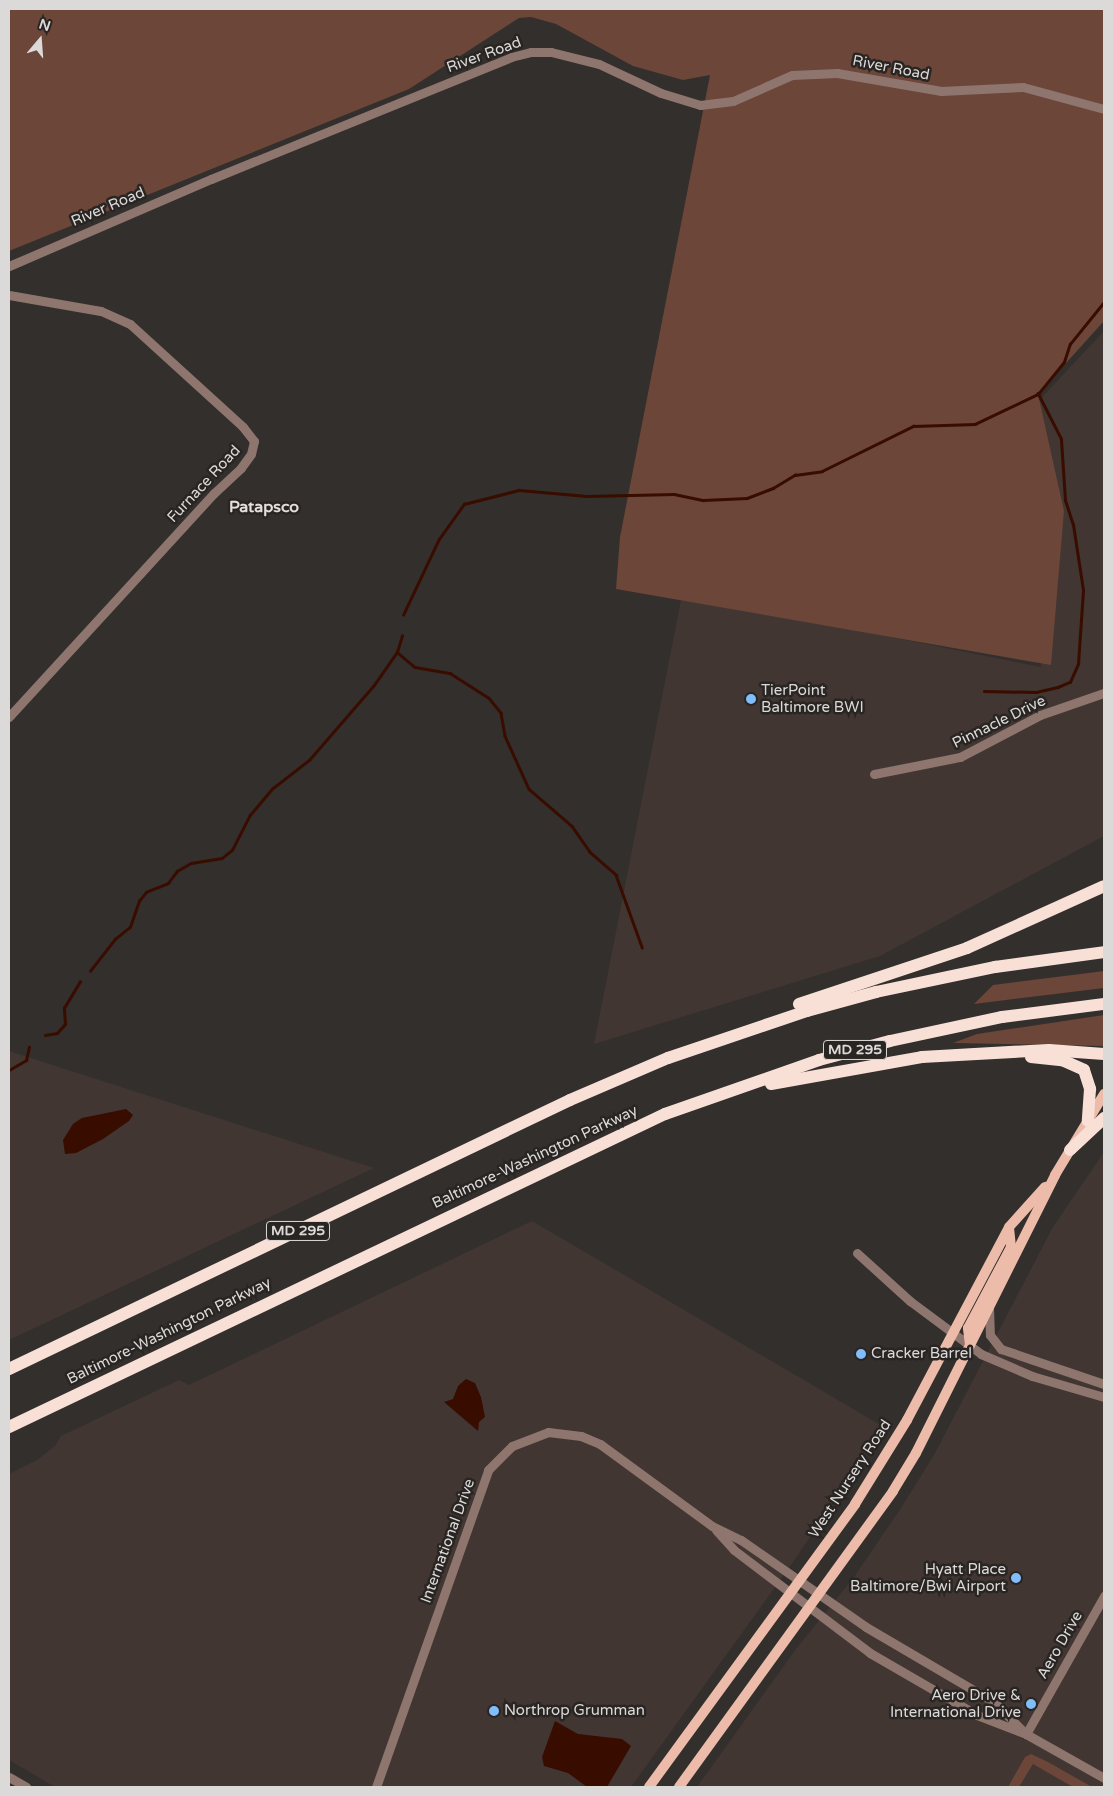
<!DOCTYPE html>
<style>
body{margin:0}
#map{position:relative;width:1113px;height:1796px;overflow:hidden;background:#332f2d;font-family:"Varela Round",sans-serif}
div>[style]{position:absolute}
.built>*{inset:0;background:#413632}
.green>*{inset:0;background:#6c4639}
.water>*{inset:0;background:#390c00}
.stream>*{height:2.5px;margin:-1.25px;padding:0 1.25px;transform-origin:1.25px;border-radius:1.25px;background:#390c00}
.minor>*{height:9px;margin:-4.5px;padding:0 4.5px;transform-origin:4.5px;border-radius:4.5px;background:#8e756d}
.major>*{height:10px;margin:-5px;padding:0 5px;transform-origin:5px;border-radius:5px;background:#edbba9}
.highway>*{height:12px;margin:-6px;padding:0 6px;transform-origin:6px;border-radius:6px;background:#f9e0d7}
.dots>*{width:14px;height:14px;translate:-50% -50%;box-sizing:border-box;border:2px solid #292523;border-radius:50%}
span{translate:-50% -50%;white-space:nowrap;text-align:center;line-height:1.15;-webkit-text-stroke:5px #292523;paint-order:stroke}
.shield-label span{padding:1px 4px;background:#292523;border:1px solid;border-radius:4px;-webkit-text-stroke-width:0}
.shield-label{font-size:14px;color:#dcdad9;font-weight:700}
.street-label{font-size:15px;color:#dcdad9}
.poi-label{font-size:15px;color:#dcdad9}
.left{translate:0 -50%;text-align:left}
.right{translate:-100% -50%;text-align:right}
.neighbourhood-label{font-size:16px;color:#e4dfdd;font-weight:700}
.frame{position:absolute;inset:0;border:10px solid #dcdad9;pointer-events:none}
.north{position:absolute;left:15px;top:15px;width:50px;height:50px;-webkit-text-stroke:4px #292523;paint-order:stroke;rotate:18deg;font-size:14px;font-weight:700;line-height:20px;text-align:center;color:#dcdad9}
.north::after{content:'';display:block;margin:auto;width:18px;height:22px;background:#dcdad9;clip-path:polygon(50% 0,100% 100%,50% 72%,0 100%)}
</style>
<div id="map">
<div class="built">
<div style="clip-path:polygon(1104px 331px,1104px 836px,880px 956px,594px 1044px,682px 595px,1041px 667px,1031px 409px)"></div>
<div style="clip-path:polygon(9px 1051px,374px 1168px,9px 1340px)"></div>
<div style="clip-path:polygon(1104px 1152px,1104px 1787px,697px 1787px,796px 1649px,854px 1577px,901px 1508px,934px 1455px,1053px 1227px)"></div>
<div style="clip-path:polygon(532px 1221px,884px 1427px,791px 1565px,631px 1787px,55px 1787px,9px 1760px,9px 1474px,37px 1460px,55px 1446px,61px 1436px,179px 1380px,189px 1385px)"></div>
</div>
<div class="green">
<div style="clip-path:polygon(9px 9px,1104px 9px,1104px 321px,1038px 394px,1064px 511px,1051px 665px,616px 589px,620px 537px,710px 75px,683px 80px,633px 66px,556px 24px,531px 17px,519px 18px,409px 89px,9px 251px)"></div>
<div style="clip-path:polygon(1104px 971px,1104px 988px,974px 1004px,993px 985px)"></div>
<div style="clip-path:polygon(1104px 1015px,1104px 1046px,953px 1043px,977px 1034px)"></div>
<div style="clip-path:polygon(1031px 1754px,1048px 1762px,1092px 1787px,1073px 1787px,1033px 1764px,1019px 1787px,1008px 1787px,1025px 1757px)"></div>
</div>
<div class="water">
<div style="clip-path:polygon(126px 1109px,133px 1115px,129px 1121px,103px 1139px,76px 1153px,65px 1154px,63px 1140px,73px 1124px,82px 1118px)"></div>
<div style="clip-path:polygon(466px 1379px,475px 1383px,481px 1397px,485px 1417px,479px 1422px,478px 1431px,444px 1402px,453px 1399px,458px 1386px)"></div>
<div style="clip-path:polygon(555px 1721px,578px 1734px,622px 1739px,631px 1746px,607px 1787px,587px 1787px,568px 1773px,544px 1766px,542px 1757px)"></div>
</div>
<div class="stream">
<div style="left:403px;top:615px;width:84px;rotate:-64.7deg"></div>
<div style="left:439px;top:539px;width:43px;rotate:-54.5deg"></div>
<div style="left:464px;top:504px;width:57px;rotate:-14.3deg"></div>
<div style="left:519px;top:490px;width:68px;rotate:5deg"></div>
<div style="left:587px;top:496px;width:87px;rotate:-1.3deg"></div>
<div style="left:674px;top:494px;width:30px;rotate:12deg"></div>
<div style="left:703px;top:500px;width:44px;rotate:-2.6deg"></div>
<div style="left:747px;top:498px;width:28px;rotate:-21deg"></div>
<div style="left:773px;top:488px;width:26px;rotate:-31deg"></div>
<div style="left:795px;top:475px;width:27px;rotate:-8deg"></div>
<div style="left:822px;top:471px;width:102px;rotate:-26.3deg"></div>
<div style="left:913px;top:426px;width:62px;rotate:-1.8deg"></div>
<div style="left:975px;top:424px;width:70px;rotate:-25.5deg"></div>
<div style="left:1038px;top:394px;width:41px;rotate:-50.9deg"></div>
<div style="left:1064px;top:362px;width:19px;rotate:-72deg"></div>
<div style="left:1070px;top:344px;width:54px;rotate:-51deg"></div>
<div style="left:397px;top:652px;width:23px;rotate:40deg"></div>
<div style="left:415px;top:667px;width:36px;rotate:10deg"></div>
<div style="left:450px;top:673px;width:46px;rotate:32.7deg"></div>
<div style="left:489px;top:698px;width:19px;rotate:51deg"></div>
<div style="left:501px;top:713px;width:23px;rotate:80deg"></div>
<div style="left:505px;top:736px;width:58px;rotate:65.6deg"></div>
<div style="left:529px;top:789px;width:57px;rotate:40.7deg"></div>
<div style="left:572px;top:826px;width:32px;rotate:55deg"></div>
<div style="left:590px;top:852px;width:35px;rotate:41deg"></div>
<div style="left:616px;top:875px;width:77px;rotate:70.1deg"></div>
<div style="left:984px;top:691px;width:52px;rotate:1.1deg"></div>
<div style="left:1036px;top:692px;width:23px;rotate:-13deg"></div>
<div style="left:1058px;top:687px;width:13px;rotate:-23deg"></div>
<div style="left:1070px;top:682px;width:20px;rotate:-66deg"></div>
<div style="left:1078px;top:664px;width:74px;rotate:-86.1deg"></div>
<div style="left:1083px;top:590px;width:66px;rotate:-98.7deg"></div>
<div style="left:1073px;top:525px;width:26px;rotate:-108deg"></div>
<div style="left:1065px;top:500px;width:61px;rotate:-93.8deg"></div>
<div style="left:1061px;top:439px;width:51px;rotate:-117.1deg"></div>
<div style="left:90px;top:971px;width:41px;rotate:-52deg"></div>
<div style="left:115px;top:939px;width:19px;rotate:-39deg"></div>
<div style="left:130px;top:927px;width:28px;rotate:-71deg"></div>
<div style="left:139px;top:901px;width:11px;rotate:-52deg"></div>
<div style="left:146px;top:892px;width:24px;rotate:-22deg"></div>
<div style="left:168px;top:883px;width:15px;rotate:-53deg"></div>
<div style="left:177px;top:871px;width:16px;rotate:-30deg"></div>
<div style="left:191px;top:863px;width:31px;rotate:-9deg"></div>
<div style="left:222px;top:858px;width:13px;rotate:-39deg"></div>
<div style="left:232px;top:850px;width:39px;rotate:-63deg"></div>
<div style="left:250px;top:815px;width:35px;rotate:-50deg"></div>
<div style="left:273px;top:788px;width:46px;rotate:-37.9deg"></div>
<div style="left:309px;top:760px;width:99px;rotate:-49.1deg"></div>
<div style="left:374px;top:685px;width:40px;rotate:-55.1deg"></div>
<div style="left:397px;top:652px;width:17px;rotate:-73deg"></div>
<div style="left:45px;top:1035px;width:12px;rotate:-9deg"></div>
<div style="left:57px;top:1033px;width:12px;rotate:-48deg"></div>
<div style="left:65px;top:1024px;width:16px;rotate:-94deg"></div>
<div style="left:64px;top:1008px;width:31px;rotate:-59deg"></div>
<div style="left:9px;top:1070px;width:20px;rotate:-30deg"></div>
<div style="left:26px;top:1060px;width:13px;rotate:-77deg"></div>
</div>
<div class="minor">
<div style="left:9px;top:266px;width:220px;rotate:-23.3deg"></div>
<div style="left:211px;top:179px;width:324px;rotate:-22.1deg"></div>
<div style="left:511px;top:57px;width:21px;rotate:-14deg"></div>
<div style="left:531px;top:52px;width:20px"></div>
<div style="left:551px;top:52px;width:49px;rotate:14deg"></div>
<div style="left:599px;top:64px;width:68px;rotate:25.1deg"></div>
<div style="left:661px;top:93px;width:41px;rotate:17.1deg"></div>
<div style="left:700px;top:105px;width:33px;rotate:-7deg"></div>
<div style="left:733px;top:101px;width:64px;rotate:-23.8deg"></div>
<div style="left:792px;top:75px;width:45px;rotate:-2.5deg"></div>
<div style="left:837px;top:73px;width:106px;rotate:9.8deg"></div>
<div style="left:941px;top:91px;width:82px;rotate:-2.8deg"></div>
<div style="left:1023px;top:87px;width:84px;rotate:15.2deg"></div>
<div style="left:9px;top:295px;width:93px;rotate:9.9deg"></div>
<div style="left:101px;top:311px;width:32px;rotate:24deg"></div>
<div style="left:130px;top:324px;width:153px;rotate:42.3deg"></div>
<div style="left:243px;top:427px;width:18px;rotate:52deg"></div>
<div style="left:254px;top:441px;width:13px;rotate:103deg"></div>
<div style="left:251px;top:454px;width:17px;rotate:126deg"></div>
<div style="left:241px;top:468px;width:37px;rotate:137deg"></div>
<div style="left:214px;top:493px;width:304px;rotate:132.5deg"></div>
<div style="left:874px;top:774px;width:88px;rotate:-11.2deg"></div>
<div style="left:960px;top:757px;width:90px;rotate:-27.7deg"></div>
<div style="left:1040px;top:715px;width:68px;rotate:-19deg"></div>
<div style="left:857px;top:1253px;width:72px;rotate:42.2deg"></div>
<div style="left:910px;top:1301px;width:89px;rotate:36.7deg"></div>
<div style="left:981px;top:1354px;width:56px;rotate:23.3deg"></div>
<div style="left:1032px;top:1376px;width:75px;rotate:16.3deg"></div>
<div style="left:989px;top:1308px;width:27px;rotate:88deg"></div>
<div style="left:990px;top:1335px;width:18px;rotate:52deg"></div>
<div style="left:1001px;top:1349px;width:109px;rotate:18.8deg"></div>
<div style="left:716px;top:1530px;width:27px;rotate:48deg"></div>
<div style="left:734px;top:1550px;width:171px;rotate:37.1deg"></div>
<div style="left:870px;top:1653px;width:124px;rotate:30.1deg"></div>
<div style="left:977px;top:1715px;width:53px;rotate:21.2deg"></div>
<div style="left:1026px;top:1734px;width:90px;rotate:29.4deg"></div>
<div style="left:1026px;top:1734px;width:159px;rotate:-60.5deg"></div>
<div style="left:9px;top:1777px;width:20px;rotate:30deg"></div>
<div style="left:376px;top:1787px;width:336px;rotate:-70.5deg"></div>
<div style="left:488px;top:1470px;width:34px;rotate:-45deg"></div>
<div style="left:512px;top:1446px;width:39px;rotate:-21deg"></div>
<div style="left:548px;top:1432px;width:33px;rotate:7deg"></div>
<div style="left:581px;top:1436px;width:21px;rotate:23deg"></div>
<div style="left:600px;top:1444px;width:139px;rotate:36.2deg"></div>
<div style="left:712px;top:1526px;width:32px;rotate:26deg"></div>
<div style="left:741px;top:1540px;width:152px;rotate:34.8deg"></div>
<div style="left:866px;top:1627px;width:148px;rotate:30.4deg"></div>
<div style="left:994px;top:1702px;width:45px;rotate:45deg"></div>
</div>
<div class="major">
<div style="left:970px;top:1345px;width:17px;rotate:-97deg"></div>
<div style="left:968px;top:1328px;width:92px;rotate:-62deg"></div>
<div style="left:1011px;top:1247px;width:19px;rotate:-96deg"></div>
<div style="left:649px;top:1787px;width:350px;rotate:-53.9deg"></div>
<div style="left:855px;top:1504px;width:99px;rotate:-58.2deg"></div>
<div style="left:907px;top:1420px;width:218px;rotate:-62.1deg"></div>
<div style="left:1009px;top:1227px;width:54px;rotate:-48deg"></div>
<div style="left:679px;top:1787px;width:365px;rotate:-54.1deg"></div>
<div style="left:893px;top:1491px;width:44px;rotate:-58.8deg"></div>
<div style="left:916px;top:1453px;width:311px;rotate:-63.4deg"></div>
<div style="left:1055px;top:1175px;width:95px;rotate:-58.8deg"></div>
</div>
<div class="highway">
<div style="left:799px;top:1004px;width:177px;rotate:-18.4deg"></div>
<div style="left:967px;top:948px;width:150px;rotate:-24.3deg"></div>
<div style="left:1031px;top:1057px;width:31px;rotate:6deg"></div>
<div style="left:1062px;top:1060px;width:24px;rotate:24deg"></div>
<div style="left:1084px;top:1070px;width:20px;rotate:72deg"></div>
<div style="left:1090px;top:1089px;width:32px;rotate:94deg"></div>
<div style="left:771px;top:1084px;width:153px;rotate:-10.1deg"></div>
<div style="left:922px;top:1057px;width:127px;rotate:-3.2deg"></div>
<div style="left:1049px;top:1050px;width:55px;rotate:4.2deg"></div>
<div style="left:1070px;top:1150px;width:47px;rotate:-43.3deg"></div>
<div style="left:9px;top:1369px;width:622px;rotate:-25.62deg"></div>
<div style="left:570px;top:1100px;width:107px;rotate:-23.2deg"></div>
<div style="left:668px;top:1058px;width:147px;rotate:-18.7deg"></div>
<div style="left:807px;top:1011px;width:72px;rotate:-15.4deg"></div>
<div style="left:876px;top:992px;width:122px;rotate:-11.9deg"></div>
<div style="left:995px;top:967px;width:110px;rotate:-7.8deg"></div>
<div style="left:9px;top:1427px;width:727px;rotate:-25.51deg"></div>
<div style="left:665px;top:1114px;width:163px;rotate:-19.3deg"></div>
<div style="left:819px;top:1060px;width:73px;rotate:-15deg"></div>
<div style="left:890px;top:1041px;width:115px;rotate:-12.1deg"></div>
<div style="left:1002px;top:1017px;width:103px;rotate:-7.3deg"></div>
</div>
<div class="dots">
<div style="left:751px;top:699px;background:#81bdfa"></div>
<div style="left:861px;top:1354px;background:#81bdfa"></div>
<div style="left:1016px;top:1578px;background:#81bdfa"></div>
<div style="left:1031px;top:1704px;background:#81bdfa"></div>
<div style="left:494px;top:1711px;background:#81bdfa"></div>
</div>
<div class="shield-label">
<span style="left:855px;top:1050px">MD 295</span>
<span style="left:298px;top:1231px">MD 295</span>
</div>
<div class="street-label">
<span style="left:484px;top:55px;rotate:-20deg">River Road</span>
<span style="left:891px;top:68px;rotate:11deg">River Road</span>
<span style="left:108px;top:207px;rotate:-23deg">River Road</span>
<span style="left:204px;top:484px;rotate:-47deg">Furnace Road</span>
<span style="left:999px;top:722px;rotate:-26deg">Pinnacle Drive</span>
<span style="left:535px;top:1157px;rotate:-25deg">Baltimore-Washington Parkway</span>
<span style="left:169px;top:1331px;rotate:-26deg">Baltimore-Washington Parkway</span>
<span style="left:850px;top:1479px;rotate:-57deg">West Nursery Road</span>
<span style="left:448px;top:1541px;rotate:-70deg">International Drive</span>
<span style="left:1060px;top:1645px;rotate:-60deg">Aero Drive</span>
</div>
<div class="poi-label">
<span class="left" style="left:761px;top:699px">TierPoint<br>Baltimore BWI</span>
<span class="left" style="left:871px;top:1354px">Cracker Barrel</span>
<span class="right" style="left:1006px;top:1578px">Hyatt Place<br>Baltimore/Bwi Airport</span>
<span class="right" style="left:1021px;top:1704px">Aero Drive &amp;<br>International Drive</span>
<span class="left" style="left:504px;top:1711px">Northrop Grumman</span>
</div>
<div class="neighbourhood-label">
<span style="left:264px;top:507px">Patapsco</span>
</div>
<div class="frame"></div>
<div class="north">N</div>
</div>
